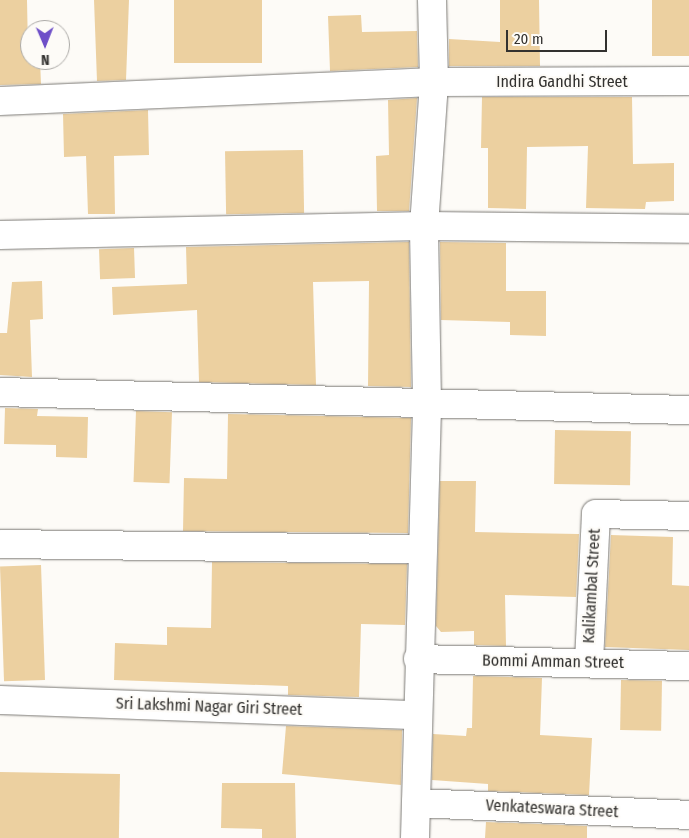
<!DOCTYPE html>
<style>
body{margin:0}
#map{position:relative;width:689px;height:838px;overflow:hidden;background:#fdfbf7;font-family:"Fira Sans Condensed",sans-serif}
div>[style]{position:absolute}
.building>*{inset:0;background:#ecd0a0;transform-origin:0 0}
.roads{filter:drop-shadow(0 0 1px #7b7975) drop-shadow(0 0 1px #7b7975)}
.minor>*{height:28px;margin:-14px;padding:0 14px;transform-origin:14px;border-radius:14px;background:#fff}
span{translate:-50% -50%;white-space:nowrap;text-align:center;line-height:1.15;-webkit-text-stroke:4px #fdfbf7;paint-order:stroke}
.street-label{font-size:16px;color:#32312f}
.north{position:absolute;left:20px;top:20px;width:50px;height:50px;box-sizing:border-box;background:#fdfbf7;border:1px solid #acaaa7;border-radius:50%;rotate:179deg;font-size:14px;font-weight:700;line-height:20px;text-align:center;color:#32312f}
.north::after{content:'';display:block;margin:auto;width:18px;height:22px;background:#6e4fc8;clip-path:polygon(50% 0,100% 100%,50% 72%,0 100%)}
.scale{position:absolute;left:506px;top:30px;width:101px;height:22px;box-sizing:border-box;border:2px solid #32312f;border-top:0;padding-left:6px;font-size:15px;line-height:18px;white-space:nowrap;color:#32312f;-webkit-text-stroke:4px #fdfbf7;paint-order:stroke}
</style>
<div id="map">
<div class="building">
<div style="clip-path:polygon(0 0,27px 0,28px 50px,30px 60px,40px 60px,41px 84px,0 85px)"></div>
<div style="clip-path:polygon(94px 0,129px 0,126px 80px,97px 81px)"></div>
<div style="left:174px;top:0;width:88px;height:63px"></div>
<div style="clip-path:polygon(500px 0,539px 0,540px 66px,449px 66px,449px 39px,500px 42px)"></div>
<div style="left:652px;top:0;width:37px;height:56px"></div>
<div style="clip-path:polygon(361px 15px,362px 32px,417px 31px,418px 67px,330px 71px,328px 16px)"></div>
<div style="clip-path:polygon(482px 97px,632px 97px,633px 164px,674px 163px,674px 201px,646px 202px,645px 209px,586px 208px,588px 146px,527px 147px,526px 209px,488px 208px,488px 148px,481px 148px)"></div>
<div style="clip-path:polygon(417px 98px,409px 211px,377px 211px,376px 156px,389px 155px,388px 100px)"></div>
<div style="clip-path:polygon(148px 110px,149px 155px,114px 156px,115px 214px,88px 214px,86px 156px,64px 157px,63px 114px)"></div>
<div style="left:303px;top:150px;width:63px;height:78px;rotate:89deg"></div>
<div style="clip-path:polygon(409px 242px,411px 387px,368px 386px,369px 281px,313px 282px,316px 385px,199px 382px,197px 310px,113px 315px,112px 287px,187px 284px,186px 247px)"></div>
<div style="clip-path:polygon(440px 242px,506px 243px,506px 291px,546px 291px,546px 336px,510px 335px,510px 322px,441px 320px)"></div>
<div style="left:134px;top:248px;width:30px;height:35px;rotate:88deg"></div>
<div style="clip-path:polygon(42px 281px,43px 319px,30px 320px,32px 377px,0 375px,0 333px,7px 333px,12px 282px)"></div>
<div style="clip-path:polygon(5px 408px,38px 409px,37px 416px,88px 417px,87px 458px,56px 457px,56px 445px,4px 444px)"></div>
<div style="left:136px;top:411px;width:36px;height:71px;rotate:2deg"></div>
<div style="clip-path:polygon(228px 414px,411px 418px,408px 533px,183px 531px,184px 478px,227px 479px)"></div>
<div style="left:555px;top:430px;width:76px;height:54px;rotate:1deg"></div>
<div style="clip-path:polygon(440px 481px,476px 481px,475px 532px,579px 534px,576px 597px,505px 595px,506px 646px,474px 645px,474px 631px,441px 632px,436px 626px)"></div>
<div style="clip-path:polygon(611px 535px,673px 537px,672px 585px,689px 586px,689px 650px,605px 647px)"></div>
<div style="clip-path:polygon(212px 562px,407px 564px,405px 625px,361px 624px,359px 697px,288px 695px,288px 686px,114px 680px,115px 643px,167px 645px,167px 627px,211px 628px)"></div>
<div style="left:41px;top:565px;width:115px;height:41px;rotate:88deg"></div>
<div style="clip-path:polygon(473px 676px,542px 678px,540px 735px,592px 738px,589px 795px,488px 791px,488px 784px,432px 780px,433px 734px,466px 736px,467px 728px,472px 728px)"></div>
<div style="left:621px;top:680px;width:41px;height:50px;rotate:1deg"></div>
<div style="clip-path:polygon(286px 726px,402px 730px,401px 785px,282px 774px)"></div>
<div style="left:0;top:772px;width:120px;height:66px;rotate:1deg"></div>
<div style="clip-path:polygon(222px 783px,295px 783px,296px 838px,262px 838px,262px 829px,221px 828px)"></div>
<div style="clip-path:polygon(486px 822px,587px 826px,587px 838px,485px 838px)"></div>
</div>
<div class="roads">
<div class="minor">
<div style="left:0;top:101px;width:434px;rotate:-2.5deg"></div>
<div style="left:434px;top:82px;width:255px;rotate:-0.2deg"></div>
<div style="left:0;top:235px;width:424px;rotate:-1.2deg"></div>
<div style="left:424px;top:226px;width:265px;rotate:0.6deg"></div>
<div style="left:0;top:392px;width:689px;rotate:1.5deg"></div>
<div style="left:0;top:544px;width:420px;rotate:0.7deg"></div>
<div style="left:418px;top:659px;width:271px;rotate:1.5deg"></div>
<div style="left:589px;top:662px;width:148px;rotate:-87.3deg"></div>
<div style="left:596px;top:514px;width:93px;rotate:1.2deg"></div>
<div style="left:0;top:700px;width:417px;rotate:2.1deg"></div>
<div style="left:416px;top:803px;width:273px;rotate:2.5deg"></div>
<div style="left:415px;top:838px;width:436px;rotate:-88.4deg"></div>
<div style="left:427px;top:402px;width:176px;rotate:-91deg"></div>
<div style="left:424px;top:226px;width:144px;rotate:-86deg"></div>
<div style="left:434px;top:82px;width:82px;rotate:-91.4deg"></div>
</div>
</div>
<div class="street-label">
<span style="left:562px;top:82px">Indira Gandhi Street</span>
<span style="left:592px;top:586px;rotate:-87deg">Kalikambal Street</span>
<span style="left:553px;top:662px;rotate:1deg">Bommi Amman Street</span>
<span style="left:209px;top:707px;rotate:2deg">Sri Lakshmi Nagar Giri Street</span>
<span style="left:552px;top:809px;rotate:3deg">Venkateswara Street</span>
</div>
<div class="north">N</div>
<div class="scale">20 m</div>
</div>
